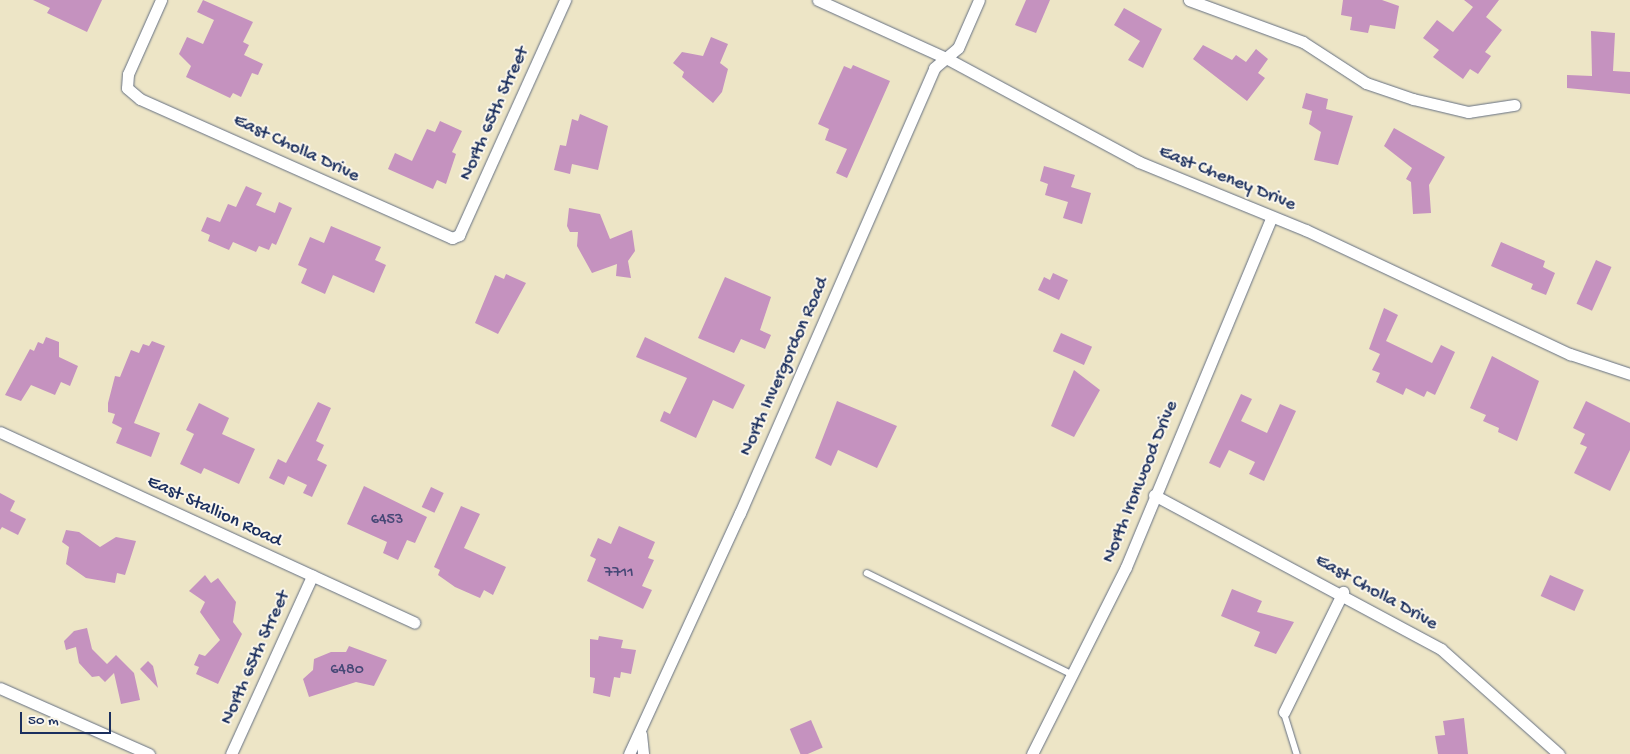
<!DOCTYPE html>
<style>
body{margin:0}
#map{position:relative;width:1630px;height:754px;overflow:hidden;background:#ede5c6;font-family:"Gochi Hand",sans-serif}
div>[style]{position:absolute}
.building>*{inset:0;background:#c592bf;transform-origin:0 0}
.roads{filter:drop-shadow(0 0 1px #646f82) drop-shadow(0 0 1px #646f82)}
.service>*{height:5.5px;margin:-2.75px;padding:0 2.75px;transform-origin:2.75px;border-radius:2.75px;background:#fff}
.minor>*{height:11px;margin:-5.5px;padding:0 5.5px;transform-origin:5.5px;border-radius:5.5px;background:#fff}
span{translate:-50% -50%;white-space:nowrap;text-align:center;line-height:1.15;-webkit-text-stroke:4px #fbf7ec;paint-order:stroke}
.number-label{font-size:16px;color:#464876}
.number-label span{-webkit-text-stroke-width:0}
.street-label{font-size:19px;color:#1b2f5e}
.scale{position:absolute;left:20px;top:712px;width:91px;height:22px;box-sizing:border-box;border:2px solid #1b2f5e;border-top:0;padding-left:6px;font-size:15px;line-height:18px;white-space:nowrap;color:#1b2f5e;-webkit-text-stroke:4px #fbf7ec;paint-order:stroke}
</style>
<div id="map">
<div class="building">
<div style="clip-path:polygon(33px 0,102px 0,87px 32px,47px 13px,50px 8px)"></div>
<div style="clip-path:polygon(203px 0,253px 22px,243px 42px,249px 45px,244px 55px,263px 64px,258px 75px,252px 73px,241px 97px,233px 93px,230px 98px,186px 77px,191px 66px,179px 54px,187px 37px,203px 44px,214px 20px,197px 12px)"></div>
<div style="clip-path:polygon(1026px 0,1050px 0,1036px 33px,1015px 25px)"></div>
<div style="clip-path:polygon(1343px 0,1382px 0,1399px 6px,1395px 29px,1370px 25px,1368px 33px,1350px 30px,1352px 17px,1341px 15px)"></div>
<div style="clip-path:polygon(1464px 0,1499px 0,1486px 17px,1502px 30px,1485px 52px,1491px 56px,1478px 74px,1470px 69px,1463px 79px,1433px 57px,1439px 50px,1423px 38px,1437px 20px,1453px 32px,1473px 7px)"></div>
<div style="clip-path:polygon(1124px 8px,1162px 29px,1143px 68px,1128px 60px,1140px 41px,1114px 25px)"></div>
<div style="clip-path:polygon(1591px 31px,1615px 33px,1613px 71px,1630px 72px,1630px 94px,1567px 88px,1567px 75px,1592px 76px)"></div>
<div style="clip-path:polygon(711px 37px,728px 44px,720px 63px,728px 69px,722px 92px,713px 103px,682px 77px,684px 72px,673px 63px,682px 52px,703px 56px)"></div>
<div style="clip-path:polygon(1203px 45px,1232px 60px,1236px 55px,1246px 62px,1256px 49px,1268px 59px,1258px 73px,1265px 78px,1247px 101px,1193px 59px)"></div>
<div style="clip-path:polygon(853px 65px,890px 81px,847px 178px,836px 173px,847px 149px,825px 140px,829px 129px,818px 124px,844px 66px,851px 69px)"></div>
<div style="clip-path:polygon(1306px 93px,1328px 99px,1326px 109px,1353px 116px,1338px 165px,1314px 160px,1321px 132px,1309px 124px,1312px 111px,1302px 108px)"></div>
<div style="clip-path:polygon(580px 114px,608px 126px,598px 170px,572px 164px,570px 174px,554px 170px,560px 145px,566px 146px,572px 119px,578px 121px)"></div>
<div style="clip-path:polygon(440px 121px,462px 131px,452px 152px,456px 154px,446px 184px,437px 180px,433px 189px,388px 169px,395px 153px,412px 161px,427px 129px,435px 132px)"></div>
<div style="clip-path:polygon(1394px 128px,1445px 157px,1429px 185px,1431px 213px,1413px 214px,1411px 182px,1406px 179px,1412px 168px,1384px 146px)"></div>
<div style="clip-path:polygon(1044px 166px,1075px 175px,1071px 187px,1091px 193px,1082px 224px,1063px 218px,1068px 202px,1045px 195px,1048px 184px,1040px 181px)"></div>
<div style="clip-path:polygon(246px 186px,262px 193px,256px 205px,275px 213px,279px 202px,292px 208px,276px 245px,272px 243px,269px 250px,259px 246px,256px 252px,233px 242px,229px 250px,208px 241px,210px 235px,201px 231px,207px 217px,220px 222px,228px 204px,236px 207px)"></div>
<div style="clip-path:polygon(569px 208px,600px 214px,610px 239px,632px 230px,635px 251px,628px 261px,631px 278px,616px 276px,617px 264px,592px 273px,577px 246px,578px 232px,570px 232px,567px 226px)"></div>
<div style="clip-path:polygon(331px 226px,381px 247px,375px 260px,386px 265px,374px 293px,333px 275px,325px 294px,301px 283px,307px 269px,298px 265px,310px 237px,324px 243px)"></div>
<div style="clip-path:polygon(1501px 242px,1545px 261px,1543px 267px,1555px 273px,1546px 295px,1531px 289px,1533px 284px,1491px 266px)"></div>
<div style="left:1596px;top:260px;width:17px;height:48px;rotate:24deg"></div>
<div style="clip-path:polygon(1053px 273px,1068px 280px,1059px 300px,1038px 290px,1044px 277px,1050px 280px)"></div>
<div style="clip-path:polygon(506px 274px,526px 283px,498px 334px,475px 323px,495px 275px,504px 279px)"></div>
<div style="clip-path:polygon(725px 277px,771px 297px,760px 330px,771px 335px,765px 349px,741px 339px,734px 353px,698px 338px)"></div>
<div style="clip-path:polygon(1384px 308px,1398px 315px,1386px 341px,1432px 363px,1441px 345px,1455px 352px,1435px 395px,1427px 391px,1424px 397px,1406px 388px,1403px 395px,1376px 382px,1380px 373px,1372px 370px,1380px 354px,1369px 349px)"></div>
<div style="left:1061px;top:333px;width:34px;height:20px;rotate:24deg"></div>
<div style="clip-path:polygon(46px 337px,59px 342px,59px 357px,78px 366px,70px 386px,61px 382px,55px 395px,31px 385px,21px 401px,5px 395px,30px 349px,34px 351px,38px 342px,43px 344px)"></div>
<div style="clip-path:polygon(645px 337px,745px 385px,733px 409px,713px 400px,696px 438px,660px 421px,664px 411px,670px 414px,687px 378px,636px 357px)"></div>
<div style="clip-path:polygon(152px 341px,165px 346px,134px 423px,160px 433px,151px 457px,116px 443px,122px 428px,112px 423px,115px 414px,108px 412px,108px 403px,115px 376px,120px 377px,131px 350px,139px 353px,143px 344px,149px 346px)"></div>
<div style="clip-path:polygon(1492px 356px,1539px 381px,1517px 441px,1498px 432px,1499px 428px,1483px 421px,1486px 415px,1470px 408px)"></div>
<div style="clip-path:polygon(1074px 370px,1100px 390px,1074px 437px,1051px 426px)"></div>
<div style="clip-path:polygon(1241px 394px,1252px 399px,1241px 421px,1267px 433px,1280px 404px,1296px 411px,1264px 481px,1249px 474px,1255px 462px,1229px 450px,1220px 468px,1209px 463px)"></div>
<div style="clip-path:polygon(837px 401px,897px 426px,877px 468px,838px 450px,831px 466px,815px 458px)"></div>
<div style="clip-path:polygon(1586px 401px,1630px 423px,1630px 450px,1610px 491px,1574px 473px,1587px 447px,1580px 444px,1585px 434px,1573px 428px)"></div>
<div style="clip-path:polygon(318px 402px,331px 408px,316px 441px,324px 445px,317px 460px,327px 465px,312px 497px,303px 493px,307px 485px,288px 476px,284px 485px,269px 478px,278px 459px,286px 463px)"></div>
<div style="clip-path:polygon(199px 403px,229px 418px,222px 434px,255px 449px,239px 484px,204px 468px,201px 474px,180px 464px,194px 434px,186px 430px)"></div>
<div style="clip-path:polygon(364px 486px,427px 517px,415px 543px,407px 540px,398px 560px,383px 553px,387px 542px,347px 524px)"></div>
<div style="left:431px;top:487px;width:14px;height:22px;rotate:25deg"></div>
<div style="clip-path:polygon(0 493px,15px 501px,10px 511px,26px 519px,18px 535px,2px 527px,0 530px)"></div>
<div style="clip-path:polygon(461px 506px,480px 514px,464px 548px,506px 567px,493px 595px,484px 590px,480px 598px,455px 587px,438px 575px,440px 570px,434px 567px)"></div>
<div style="clip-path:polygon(619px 526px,655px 542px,648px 558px,654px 560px,642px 586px,652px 590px,643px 609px,587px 581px,596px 559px,590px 556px,598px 538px,611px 544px)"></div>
<div style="clip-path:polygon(66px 530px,79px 532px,100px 547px,116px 537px,136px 541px,125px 575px,117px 573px,115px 583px,86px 578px,66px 564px,69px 547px,62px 542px)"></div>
<div style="clip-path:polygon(205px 575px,211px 583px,218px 578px,236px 602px,233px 622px,242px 634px,218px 684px,196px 674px,199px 667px,194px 665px,199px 654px,205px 656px,220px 640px,200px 612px,205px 602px,189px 591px)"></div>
<div style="left:1550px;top:575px;width:37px;height:23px;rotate:24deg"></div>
<div style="clip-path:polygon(1232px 589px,1262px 601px,1257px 612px,1294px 622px,1276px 654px,1254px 646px,1260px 632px,1221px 616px)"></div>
<div style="clip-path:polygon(87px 628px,92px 649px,107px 664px,116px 655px,134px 673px,140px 700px,121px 704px,114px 673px,105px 682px,99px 676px,92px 677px,79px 663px,76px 647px,66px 650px,64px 641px,74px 631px)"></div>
<div style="clip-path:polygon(599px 636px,623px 640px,621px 648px,636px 650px,631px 674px,621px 672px,620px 678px,614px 677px,610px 697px,593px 693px,595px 678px,590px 677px,590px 639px,598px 640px)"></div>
<div style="clip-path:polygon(349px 646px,387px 660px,374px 686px,356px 682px,309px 697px,303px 679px,313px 670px,314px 659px,331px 652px,346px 652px)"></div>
<div style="clip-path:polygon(148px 661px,153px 666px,158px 688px,140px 669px)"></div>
<div style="clip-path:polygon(1464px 718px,1468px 754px,1438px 754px,1435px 736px,1445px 735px,1443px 721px)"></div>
<div style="left:811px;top:720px;width:30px;height:23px;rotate:67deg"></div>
</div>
<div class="roads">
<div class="service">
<div style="left:867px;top:573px;width:228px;rotate:26.3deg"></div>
<div style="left:1284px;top:712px;width:44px;rotate:72.8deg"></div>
</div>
<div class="minor">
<div style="left:161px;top:0;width:81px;rotate:114deg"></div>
<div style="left:128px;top:74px;width:14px;rotate:94deg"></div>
<div style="left:127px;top:88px;width:17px;rotate:40deg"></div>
<div style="left:140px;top:99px;width:342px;rotate:24deg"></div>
<div style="left:452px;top:238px;width:8px;rotate:-23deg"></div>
<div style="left:459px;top:235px;width:258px;rotate:-65.7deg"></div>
<div style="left:818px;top:0;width:141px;rotate:24.4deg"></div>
<div style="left:946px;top:58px;width:219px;rotate:28.3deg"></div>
<div style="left:1139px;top:162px;width:180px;rotate:22.2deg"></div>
<div style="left:1306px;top:230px;width:292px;rotate:25.2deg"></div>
<div style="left:1570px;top:354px;width:63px;rotate:18.4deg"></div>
<div style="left:1189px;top:0;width:121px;rotate:20.2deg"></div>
<div style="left:1303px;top:42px;width:75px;rotate:33.1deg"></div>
<div style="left:1366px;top:83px;width:50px;rotate:18.8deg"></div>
<div style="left:1413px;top:99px;width:57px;rotate:13.3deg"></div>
<div style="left:1468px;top:112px;width:47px;rotate:-8.7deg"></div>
<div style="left:0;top:432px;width:456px;rotate:24.7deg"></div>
<div style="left:1154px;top:495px;width:326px;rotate:28.2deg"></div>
<div style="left:1441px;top:649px;width:158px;rotate:41.7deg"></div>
<div style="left:0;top:688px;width:163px;rotate:23.9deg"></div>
<div style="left:1284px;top:712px;width:134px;rotate:-63.8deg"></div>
<div style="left:641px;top:734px;width:20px;rotate:84deg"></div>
<div style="left:231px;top:754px;width:196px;rotate:-65.5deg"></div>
<div style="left:629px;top:754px;width:265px;rotate:-65.3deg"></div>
<div style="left:740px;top:513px;width:485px;rotate:-66.4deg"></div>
<div style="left:934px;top:68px;width:31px;rotate:-40deg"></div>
<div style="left:958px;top:48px;width:52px;rotate:-66.4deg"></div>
<div style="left:1032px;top:754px;width:209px;rotate:-63.3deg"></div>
<div style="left:1126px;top:567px;width:378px;rotate:-67.4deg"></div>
</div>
</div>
<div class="number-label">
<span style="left:387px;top:521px">6453</span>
<span style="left:619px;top:574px">7711</span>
<span style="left:347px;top:671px">6480</span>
</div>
<div class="street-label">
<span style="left:495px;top:114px;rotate:-66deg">North 65th Street</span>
<span style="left:296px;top:149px;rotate:25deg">East Cholla Drive</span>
<span style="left:1227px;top:179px;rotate:22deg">East Cheney Drive</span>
<span style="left:785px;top:367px;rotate:-66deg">North Invergordon Road</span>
<span style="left:1141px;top:482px;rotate:-68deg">North Ironwood Drive</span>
<span style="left:214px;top:512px;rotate:25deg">East Stallion Road</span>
<span style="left:1376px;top:593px;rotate:29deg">East Cholla Drive</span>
<span style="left:256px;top:658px;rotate:-66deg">North 65th Street</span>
</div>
<div class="scale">50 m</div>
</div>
